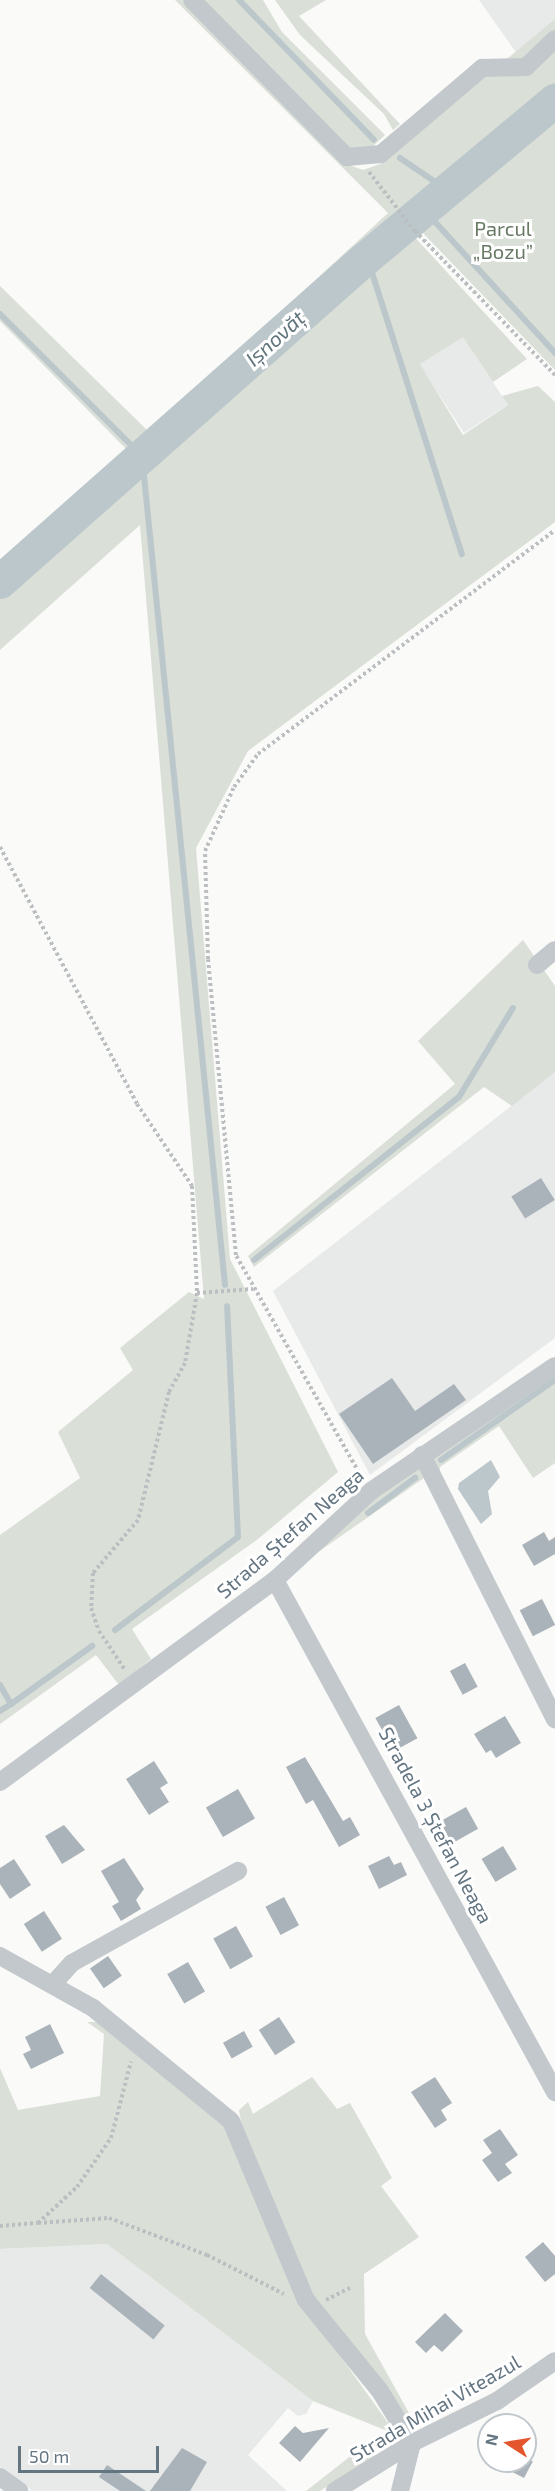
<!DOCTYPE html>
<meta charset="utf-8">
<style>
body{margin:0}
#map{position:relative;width:555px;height:2491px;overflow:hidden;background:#fafaf8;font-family:"Exo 2",sans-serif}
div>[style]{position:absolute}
.built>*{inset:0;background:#e8e9e9;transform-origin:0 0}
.green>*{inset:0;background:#dadfd7}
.water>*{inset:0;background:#bbc7cb}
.stream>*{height:6px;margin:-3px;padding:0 3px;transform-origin:3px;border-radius:3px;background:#bbc7cb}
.river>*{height:34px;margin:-17px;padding:0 17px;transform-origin:17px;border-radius:17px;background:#bbc7cb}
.building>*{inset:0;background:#aab3b9;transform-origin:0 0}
.path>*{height:4px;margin-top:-2px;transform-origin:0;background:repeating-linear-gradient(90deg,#bbbfc2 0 3px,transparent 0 6px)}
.minor>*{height:18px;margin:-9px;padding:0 9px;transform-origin:9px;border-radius:9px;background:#c3c8cc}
span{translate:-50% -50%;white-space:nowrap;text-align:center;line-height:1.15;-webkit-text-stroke:6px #fff;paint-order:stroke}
.park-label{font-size:20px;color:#687a64}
.street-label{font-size:20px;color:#657683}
.water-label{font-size:21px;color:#60757c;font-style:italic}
.north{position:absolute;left:477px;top:2413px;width:60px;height:60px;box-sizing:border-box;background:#fff;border:2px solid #c1c8cd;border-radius:50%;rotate:282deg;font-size:16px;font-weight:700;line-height:24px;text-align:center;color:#657683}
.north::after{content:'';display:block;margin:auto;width:21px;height:27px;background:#e4572e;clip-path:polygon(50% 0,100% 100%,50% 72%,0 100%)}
.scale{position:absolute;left:18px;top:2446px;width:141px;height:27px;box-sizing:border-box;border:3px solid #657683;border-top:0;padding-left:8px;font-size:18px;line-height:21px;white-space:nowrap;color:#657683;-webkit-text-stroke:4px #fff;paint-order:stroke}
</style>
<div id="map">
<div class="built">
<div style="clip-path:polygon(479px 0,555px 0,555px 19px,518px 55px)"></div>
<div style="left:463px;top:336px;width:82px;height:52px;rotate:57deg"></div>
<div style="clip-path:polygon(555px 1072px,555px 1338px,370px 1475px,273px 1291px)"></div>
<div style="clip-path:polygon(107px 2244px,313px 2401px,306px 2414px,298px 2416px,288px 2408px,248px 2455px,287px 2491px,32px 2491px,0 2467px,0 2249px)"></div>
</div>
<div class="green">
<div style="clip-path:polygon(175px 0,182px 0,346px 164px,363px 170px,380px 164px,555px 19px,555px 370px,419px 229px,410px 232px,527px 359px,493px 382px,463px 337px,420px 364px,463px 435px,508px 405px,502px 396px,538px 386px,555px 402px,555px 522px,248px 751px,196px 848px,230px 1259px,338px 1472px,258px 1539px,132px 1629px,151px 1659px,119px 1685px,96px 1655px,0 1724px,0 1535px,80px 1478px,58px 1432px,133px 1370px,120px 1348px,189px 1292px,204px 1299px,140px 525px,0 650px,0 566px,130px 453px,0 321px,0 286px,150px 433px,388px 213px)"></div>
<div style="clip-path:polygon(199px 0,263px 0,282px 32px,385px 135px,372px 147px,346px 149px)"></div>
<div style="clip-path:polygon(275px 0,326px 0,299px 16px,400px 124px,393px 130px,384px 114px,300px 35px)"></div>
<div style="clip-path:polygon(523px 940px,555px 986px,555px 1072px,512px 1106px,484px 1087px,254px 1267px,248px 1256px,455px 1084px,418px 1041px)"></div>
<div style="clip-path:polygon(555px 1375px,555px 1463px,533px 1478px,499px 1426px,440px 1467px,439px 1476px,434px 1458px)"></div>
<div style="clip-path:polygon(419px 1469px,424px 1478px,304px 1562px,370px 1500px)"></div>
<div style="clip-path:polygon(87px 2022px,100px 2022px,222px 2118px,293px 2290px,391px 2427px,385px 2430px,313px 2401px,107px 2244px,0 2249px,0 2068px,18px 2110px,100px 2096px,104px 2034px)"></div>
<div style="clip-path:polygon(312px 2077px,337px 2109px,350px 2103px,392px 2178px,381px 2186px,419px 2237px,364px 2274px,365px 2334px,409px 2413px,424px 2423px,418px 2425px,405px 2420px,308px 2291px,241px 2122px,239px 2110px,248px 2102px,253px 2114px)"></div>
<div style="clip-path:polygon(366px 2444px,375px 2450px,374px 2458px,320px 2491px,306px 2491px)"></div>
</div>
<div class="water">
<div style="clip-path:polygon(491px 1460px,500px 1477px,488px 1491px,492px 1514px,481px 1524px,458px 1489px,459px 1483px)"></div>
</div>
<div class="stream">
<div style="left:239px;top:0;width:194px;rotate:46deg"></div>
<div style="left:400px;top:158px;width:60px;rotate:34.2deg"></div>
<div style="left:425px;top:211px;width:193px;rotate:47.5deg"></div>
<div style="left:367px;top:257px;width:312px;rotate:72.3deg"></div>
<div style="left:0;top:314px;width:201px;rotate:45deg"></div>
<div style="left:142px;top:456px;width:833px;rotate:84.28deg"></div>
<div style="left:254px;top:1260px;width:262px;rotate:-38.5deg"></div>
<div style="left:459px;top:1097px;width:104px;rotate:-58.8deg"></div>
<div style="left:441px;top:1460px;width:139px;rotate:-35.1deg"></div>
<div style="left:368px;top:1513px;width:59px;rotate:-36.7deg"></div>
<div style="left:115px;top:1630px;width:154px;rotate:-37.1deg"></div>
<div style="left:238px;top:1537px;width:231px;rotate:-92.7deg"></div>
<div style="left:0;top:1685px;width:22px;rotate:60deg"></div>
<div style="left:11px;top:1704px;width:13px;rotate:148deg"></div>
<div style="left:11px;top:1704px;width:100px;rotate:-35.6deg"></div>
</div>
<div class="river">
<div style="left:0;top:582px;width:486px;rotate:-41.5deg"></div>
<div style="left:364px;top:260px;width:249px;rotate:-39.8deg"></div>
</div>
<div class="building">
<div style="left:541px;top:1178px;width:26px;height:35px;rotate:58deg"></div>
<div style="clip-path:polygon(392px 1378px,415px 1411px,454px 1384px,466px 1400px,373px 1464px,339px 1414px)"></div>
<div style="clip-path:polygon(544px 1532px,549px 1541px,555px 1537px,555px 1554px,534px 1566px,522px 1545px)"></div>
<div style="left:542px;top:1599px;width:29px;height:25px;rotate:63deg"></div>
<div style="left:465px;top:1663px;width:27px;height:17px;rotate:62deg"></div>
<div style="left:399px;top:1705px;width:38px;height:27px;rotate:61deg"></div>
<div style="clip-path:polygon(505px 1716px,521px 1743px,496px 1758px,491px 1750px,486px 1753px,474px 1734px)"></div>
<div style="clip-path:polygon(305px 1757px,343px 1821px,350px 1817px,360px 1835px,339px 1847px,313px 1800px,306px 1804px,286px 1767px)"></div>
<div style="clip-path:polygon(154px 1761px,168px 1783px,160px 1788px,169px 1802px,149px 1815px,126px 1779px)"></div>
<div style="left:238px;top:1789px;width:34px;height:37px;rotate:60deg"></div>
<div style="left:466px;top:1807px;width:25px;height:32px;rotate:61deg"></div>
<div style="clip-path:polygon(64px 1825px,85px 1850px,62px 1864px,45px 1836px)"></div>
<div style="left:503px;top:1846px;width:27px;height:25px;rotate:59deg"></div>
<div style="clip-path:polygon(389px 1856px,394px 1865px,401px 1862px,407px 1875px,379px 1889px,368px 1866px)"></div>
<div style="clip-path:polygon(124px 1858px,144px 1889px,136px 1900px,141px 1909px,121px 1921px,112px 1906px,119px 1902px,101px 1871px)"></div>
<div style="clip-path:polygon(14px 1859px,31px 1885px,10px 1899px,0 1884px,0 1868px)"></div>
<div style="left:284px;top:1897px;width:32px;height:21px;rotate:62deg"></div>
<div style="left:44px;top:1911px;width:33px;height:24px;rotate:57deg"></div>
<div style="left:236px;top:1926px;width:35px;height:26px;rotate:61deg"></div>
<div style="left:108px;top:1956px;width:24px;height:22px;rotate:55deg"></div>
<div style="left:188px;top:1962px;width:34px;height:24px;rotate:60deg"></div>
<div style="left:279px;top:2017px;width:30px;height:24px;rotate:57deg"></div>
<div style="clip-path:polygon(50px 2024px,64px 2053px,31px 2069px,23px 2054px,31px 2050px,25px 2037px)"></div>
<div style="left:244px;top:2031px;width:18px;height:24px;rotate:61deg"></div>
<div style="clip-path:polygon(435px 2077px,452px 2103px,441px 2110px,447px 2120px,435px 2128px,411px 2092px)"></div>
<div style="clip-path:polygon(500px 2129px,518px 2155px,505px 2164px,512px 2173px,498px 2182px,482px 2160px,492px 2153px,483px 2140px)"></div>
<div style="clip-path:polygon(543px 2242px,555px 2256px,555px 2274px,545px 2282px,525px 2257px)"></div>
<div style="left:101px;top:2274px;width:82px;height:18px;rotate:39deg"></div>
<div style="clip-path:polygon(445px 2313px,463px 2331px,442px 2352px,434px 2345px,426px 2353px,415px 2342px)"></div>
<div style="clip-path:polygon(295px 2426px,303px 2433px,329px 2428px,300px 2462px,279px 2443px)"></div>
<div style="clip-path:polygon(182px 2448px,207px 2462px,190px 2491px,150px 2491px)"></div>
<div style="clip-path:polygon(491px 2461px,533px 2461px,524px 2478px)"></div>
<div style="clip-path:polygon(107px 2465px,146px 2491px,120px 2491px,99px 2477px)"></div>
</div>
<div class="path">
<div style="left:369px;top:172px;width:75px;rotate:52.1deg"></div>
<div style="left:415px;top:231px;width:201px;rotate:45.8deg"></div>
<div style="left:0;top:847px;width:291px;rotate:61.9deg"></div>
<div style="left:137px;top:1104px;width:99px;rotate:56.1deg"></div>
<div style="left:192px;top:1186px;width:107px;rotate:87.3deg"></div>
<div style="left:197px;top:1293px;width:71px;rotate:99.7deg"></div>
<div style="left:185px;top:1363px;width:33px;rotate:119deg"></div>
<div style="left:169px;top:1392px;width:132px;rotate:103.6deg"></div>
<div style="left:138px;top:1520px;width:70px;rotate:130.3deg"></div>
<div style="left:93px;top:1573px;width:35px;rotate:93deg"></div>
<div style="left:91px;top:1608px;width:24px;rotate:71deg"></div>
<div style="left:99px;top:1631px;width:47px;rotate:56.3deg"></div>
<div style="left:197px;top:1293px;width:56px;rotate:-4.1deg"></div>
<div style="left:362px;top:1478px;width:256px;rotate:-119.5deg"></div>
<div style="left:236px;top:1255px;width:297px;rotate:-95.4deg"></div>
<div style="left:208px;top:959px;width:108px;rotate:-91.6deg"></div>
<div style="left:205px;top:851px;width:70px;rotate:-65.6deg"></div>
<div style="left:234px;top:787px;width:41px;rotate:-54deg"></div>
<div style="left:258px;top:754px;width:372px;rotate:-37deg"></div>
<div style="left:38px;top:2223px;width:71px;rotate:-4deg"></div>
<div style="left:109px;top:2218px;width:105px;rotate:20.7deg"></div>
<div style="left:207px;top:2255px;width:86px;rotate:26.9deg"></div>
<div style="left:0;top:2226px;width:38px;rotate:-5deg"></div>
<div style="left:38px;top:2223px;width:53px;rotate:-42.7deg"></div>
<div style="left:77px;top:2187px;width:60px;rotate:-55.2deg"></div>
<div style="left:111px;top:2138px;width:79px;rotate:-75.3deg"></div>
<div style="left:326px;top:2300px;width:29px;rotate:-27deg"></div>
</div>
<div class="minor">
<div style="left:192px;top:0;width:221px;rotate:45.4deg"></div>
<div style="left:347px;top:157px;width:34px;rotate:-5deg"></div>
<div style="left:381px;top:154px;width:133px;rotate:-40.4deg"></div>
<div style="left:482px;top:68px;width:44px;rotate:-1.3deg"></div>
<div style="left:526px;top:67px;width:40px;rotate:-44deg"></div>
<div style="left:537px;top:965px;width:23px;rotate:-40deg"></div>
<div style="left:422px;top:1455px;width:296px;rotate:63.3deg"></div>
<div style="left:275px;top:1580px;width:584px;rotate:61.33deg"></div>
<div style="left:0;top:1782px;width:341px;rotate:-36.3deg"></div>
<div style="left:275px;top:1580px;width:131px;rotate:-42.8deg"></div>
<div style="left:371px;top:1491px;width:222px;rotate:-34.2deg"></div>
<div style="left:0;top:1956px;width:107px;rotate:29.2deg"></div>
<div style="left:93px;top:2008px;width:178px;rotate:39.3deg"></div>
<div style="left:231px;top:2121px;width:194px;rotate:67.3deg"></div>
<div style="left:306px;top:2300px;width:117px;rotate:50.9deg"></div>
<div style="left:380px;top:2391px;width:61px;rotate:58.4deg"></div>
<div style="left:412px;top:2443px;width:49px;rotate:104deg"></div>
<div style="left:53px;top:1984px;width:28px;rotate:-48deg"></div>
<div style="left:72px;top:1963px;width:190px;rotate:-29deg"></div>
<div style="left:0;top:2477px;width:24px;rotate:36deg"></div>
<div style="left:335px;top:2491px;width:91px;rotate:-31.9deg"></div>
<div style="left:412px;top:2443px;width:95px;rotate:-26.3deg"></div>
<div style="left:497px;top:2401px;width:70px;rotate:-34.6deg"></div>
</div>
<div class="park-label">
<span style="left:503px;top:240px">Parcul<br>„Bozu”</span>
</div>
<div class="street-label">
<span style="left:290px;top:1533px;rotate:-41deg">Strada Ștefan Neaga</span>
<span style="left:436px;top:1825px;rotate:62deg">Stradela 3 Ștefan Neaga</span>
<span style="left:435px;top:2408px;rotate:-30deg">Strada Mihai Viteazul</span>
</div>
<div class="water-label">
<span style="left:275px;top:338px;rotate:-42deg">Ișnovăț</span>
</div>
<div class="north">N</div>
<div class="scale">50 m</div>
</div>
